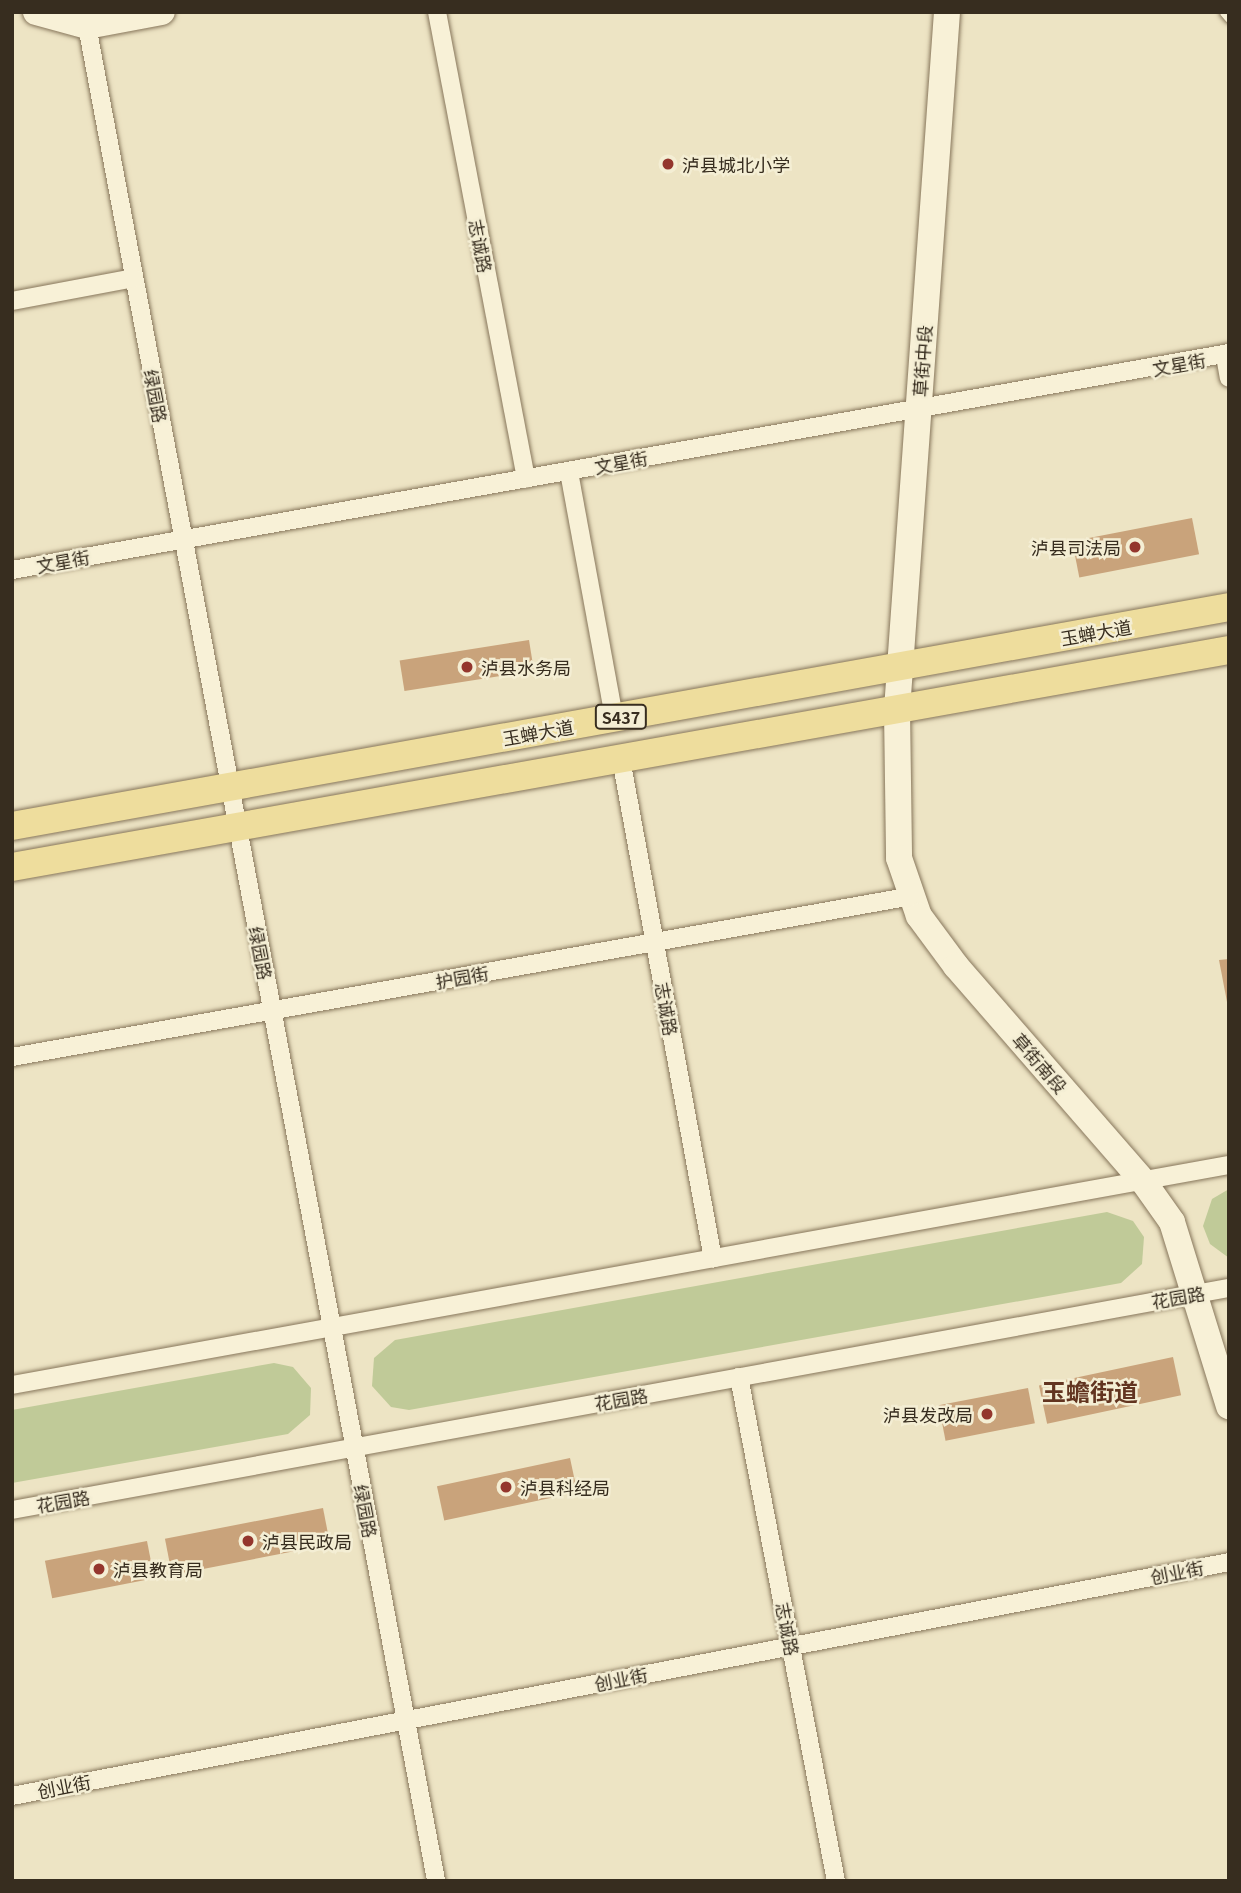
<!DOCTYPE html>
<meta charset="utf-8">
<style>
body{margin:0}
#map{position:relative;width:1241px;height:1893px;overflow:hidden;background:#ede4c4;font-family:Georgia,"Noto Sans SC",serif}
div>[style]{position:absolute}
.green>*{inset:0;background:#c0ca98}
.building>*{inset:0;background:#c9a37b;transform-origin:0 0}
.roads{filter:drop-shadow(0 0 2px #87765b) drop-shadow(0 0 2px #87765b)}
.service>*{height:9px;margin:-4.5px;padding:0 4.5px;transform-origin:4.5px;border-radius:4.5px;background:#f8f1d7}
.minor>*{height:18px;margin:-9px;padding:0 9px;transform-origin:9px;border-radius:9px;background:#f8f1d7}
.secondary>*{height:26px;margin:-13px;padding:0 13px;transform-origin:13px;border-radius:13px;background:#f8f1d7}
.primary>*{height:28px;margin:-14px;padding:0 14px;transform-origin:14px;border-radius:14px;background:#eedd9d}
.dots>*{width:19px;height:19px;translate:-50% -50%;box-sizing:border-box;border:4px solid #f4eed4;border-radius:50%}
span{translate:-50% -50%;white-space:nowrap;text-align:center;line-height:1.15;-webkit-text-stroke:5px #f4eed4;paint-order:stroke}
.shield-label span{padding:2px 5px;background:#f4eed4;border:2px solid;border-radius:5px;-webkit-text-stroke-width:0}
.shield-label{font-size:16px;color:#372d1f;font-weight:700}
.poi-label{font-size:18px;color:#372d1f}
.left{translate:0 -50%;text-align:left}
.right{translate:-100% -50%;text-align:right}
.street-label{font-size:18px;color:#372d1f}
.district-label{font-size:24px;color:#623420;font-weight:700}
.frame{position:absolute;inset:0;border:14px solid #372d1f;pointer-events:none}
</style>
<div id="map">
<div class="green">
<div style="clip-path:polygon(1229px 1189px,1229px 1258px,1210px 1244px,1203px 1226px,1212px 1199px)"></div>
<div style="clip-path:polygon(1107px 1212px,1133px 1221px,1144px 1237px,1142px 1264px,1121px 1283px,409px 1410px,391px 1407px,372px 1386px,374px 1358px,395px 1340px)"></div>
<div style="clip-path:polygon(274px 1363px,293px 1367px,311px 1388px,310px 1415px,288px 1434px,12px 1483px,12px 1410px)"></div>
</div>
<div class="building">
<div style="left:1192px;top:518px;width:37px;height:122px;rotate:79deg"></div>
<div style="left:529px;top:640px;width:31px;height:131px;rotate:81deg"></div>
<div style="clip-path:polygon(1229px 959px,1229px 1002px,1227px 1002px,1219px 960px)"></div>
<div style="left:1173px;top:1357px;width:39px;height:137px;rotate:78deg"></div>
<div style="left:1028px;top:1388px;width:36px;height:91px;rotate:79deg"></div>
<div style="left:570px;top:1458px;width:35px;height:136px;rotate:78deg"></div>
<div style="left:323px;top:1508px;width:37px;height:161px;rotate:79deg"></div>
<div style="left:147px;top:1541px;width:38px;height:104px;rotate:79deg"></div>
</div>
<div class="roads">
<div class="service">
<div style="left:1224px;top:12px;width:8px;rotate:50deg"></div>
</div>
<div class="minor">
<div style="left:437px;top:12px;width:475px;rotate:79.2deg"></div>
<div style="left:87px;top:26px;width:1888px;rotate:79.34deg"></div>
<div style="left:12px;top:301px;width:124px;rotate:-10.7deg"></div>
<div style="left:1225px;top:356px;width:22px;rotate:80deg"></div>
<div style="left:569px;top:472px;width:250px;rotate:79.6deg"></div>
<div style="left:12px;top:570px;width:1236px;rotate:-10.11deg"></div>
<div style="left:621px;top:759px;width:508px;rotate:79.57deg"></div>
<div style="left:12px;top:1057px;width:914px;rotate:-10.14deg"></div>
<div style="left:739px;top:1377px;width:513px;rotate:79.11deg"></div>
<div style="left:12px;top:1385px;width:1237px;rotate:-10.25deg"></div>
<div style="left:12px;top:1510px;width:1237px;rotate:-10.34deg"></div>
<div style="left:12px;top:1796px;width:1239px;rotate:-10.88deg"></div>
</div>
<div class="secondary">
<div style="left:36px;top:12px;width:53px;rotate:15.4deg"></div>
<div style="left:87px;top:26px;width:76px;rotate:-10.6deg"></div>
<div style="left:947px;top:12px;width:700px;rotate:94.1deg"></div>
<div style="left:897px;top:710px;width:148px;rotate:89.2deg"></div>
<div style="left:899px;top:858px;width:61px;rotate:71deg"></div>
<div style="left:919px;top:916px;width:62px;rotate:53.5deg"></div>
<div style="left:956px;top:966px;width:285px;rotate:49deg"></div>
<div style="left:1143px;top:1181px;width:50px;rotate:54.7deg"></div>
<div style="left:1172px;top:1222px;width:193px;rotate:72.8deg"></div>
</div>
<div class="primary">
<div style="left:12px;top:826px;width:1237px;rotate:-10.2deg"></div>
<div style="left:12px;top:867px;width:1236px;rotate:-10.11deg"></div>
</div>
</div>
<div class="dots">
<div style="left:668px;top:164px;background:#94362d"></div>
<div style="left:1135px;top:547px;background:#94362d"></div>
<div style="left:467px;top:667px;background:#94362d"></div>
<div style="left:987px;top:1414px;background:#94362d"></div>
<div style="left:506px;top:1487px;background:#94362d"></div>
<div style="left:248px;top:1541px;background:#94362d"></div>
<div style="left:99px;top:1569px;background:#94362d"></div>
</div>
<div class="shield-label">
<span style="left:621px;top:717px">S437</span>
</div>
<div class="poi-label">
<span class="left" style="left:682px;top:164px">泸县城北小学</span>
<span class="right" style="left:1121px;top:547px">泸县司法局</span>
<span class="left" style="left:481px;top:667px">泸县水务局</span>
<span class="right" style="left:973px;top:1414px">泸县发改局</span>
<span class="left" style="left:520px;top:1487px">泸县科经局</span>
<span class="left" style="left:262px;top:1541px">泸县民政局</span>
<span class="left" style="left:113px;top:1569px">泸县教育局</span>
</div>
<div class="street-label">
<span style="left:481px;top:246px;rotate:79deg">志诚路</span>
<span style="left:922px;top:361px;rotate:-86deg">草街中段</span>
<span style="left:1179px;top:364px;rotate:-10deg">文星街</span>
<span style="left:156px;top:396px;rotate:79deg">绿园路</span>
<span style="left:621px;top:462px;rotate:-10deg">文星街</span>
<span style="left:63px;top:561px;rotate:-10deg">文星街</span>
<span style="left:1096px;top:632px;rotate:-10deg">玉蝉大道</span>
<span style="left:538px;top:732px;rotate:-10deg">玉蝉大道</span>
<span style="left:261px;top:953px;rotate:79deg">绿园路</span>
<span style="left:462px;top:977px;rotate:-10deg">护园街</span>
<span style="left:667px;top:1009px;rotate:80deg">志诚路</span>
<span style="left:1040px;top:1063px;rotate:49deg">草街南段</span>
<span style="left:1178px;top:1297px;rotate:-10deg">花园路</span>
<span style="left:621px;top:1399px;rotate:-10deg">花园路</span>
<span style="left:63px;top:1501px;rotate:-10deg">花园路</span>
<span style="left:366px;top:1511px;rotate:79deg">绿园路</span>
<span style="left:1177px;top:1572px;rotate:-11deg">创业街</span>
<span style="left:788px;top:1629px;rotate:79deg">志诚路</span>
<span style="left:621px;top:1679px;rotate:-11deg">创业街</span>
<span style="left:64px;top:1786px;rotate:-11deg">创业街</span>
</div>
<div class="district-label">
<span style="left:1090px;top:1391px">玉蟾街道</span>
</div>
<div class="frame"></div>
</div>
